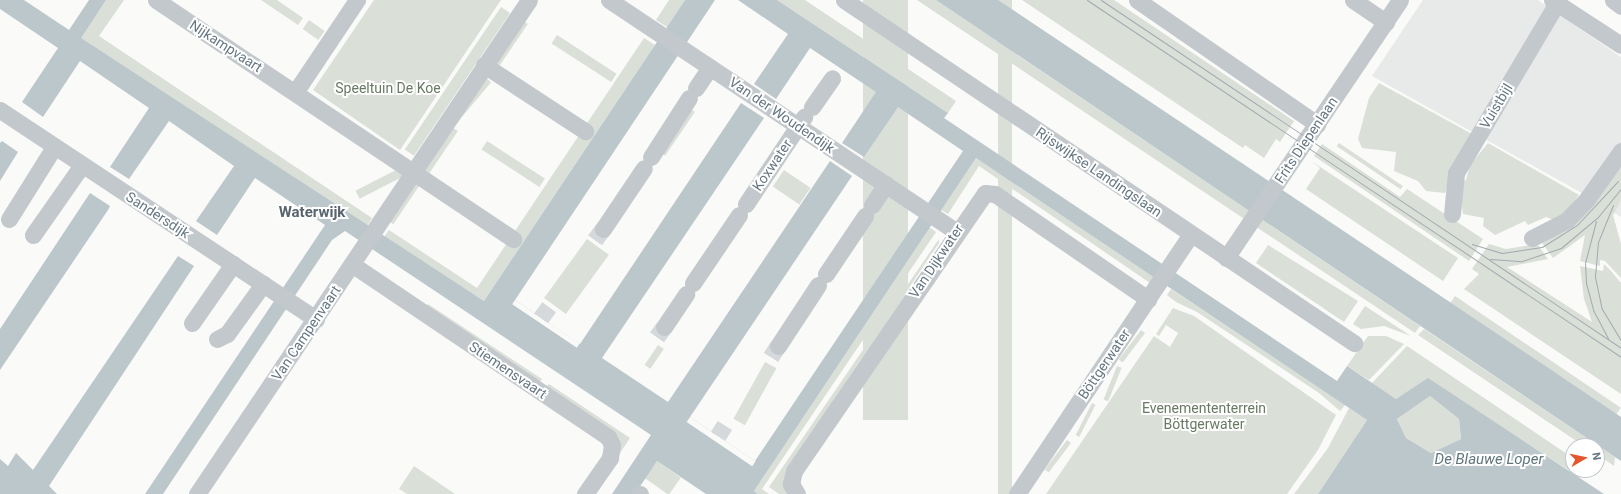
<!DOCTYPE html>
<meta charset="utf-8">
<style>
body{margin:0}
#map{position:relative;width:1621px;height:494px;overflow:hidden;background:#fafaf8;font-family:Roboto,sans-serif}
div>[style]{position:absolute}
.built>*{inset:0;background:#e8e9e9}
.green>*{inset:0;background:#dadfd7;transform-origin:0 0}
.water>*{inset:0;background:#bbc7cb}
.pier>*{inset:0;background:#fafaf8;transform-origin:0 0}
.street-tunnel>*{height:17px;margin-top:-8.5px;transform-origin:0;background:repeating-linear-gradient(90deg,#d5d9db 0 17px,transparent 0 25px)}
.street>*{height:17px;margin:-8.5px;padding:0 8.5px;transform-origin:8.5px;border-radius:8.5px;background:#c3c8cc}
.tram>*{height:1px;margin:-0.5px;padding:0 0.5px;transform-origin:0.5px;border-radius:0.5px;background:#a2aab0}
span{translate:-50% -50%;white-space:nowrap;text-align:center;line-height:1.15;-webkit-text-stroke:4px #fff;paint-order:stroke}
.street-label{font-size:14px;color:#657683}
.park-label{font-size:14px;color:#687a64}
.neighbourhood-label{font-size:15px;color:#57646e;font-weight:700}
.water-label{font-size:15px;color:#60757c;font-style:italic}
.north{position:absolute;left:1565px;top:438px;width:40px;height:40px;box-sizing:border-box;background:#fff;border:1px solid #c1c8cd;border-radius:50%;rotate:81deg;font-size:11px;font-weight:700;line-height:16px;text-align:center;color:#657683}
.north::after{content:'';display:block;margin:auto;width:14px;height:18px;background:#e4572e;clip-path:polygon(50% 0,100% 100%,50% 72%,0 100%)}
</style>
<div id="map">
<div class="built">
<div style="clip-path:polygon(1423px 0,1538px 0,1621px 57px,1621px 217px,1580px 192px,1372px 76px)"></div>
</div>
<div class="green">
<div style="clip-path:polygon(106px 0,124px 0,99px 36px,372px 218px,367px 226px,80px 38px)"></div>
<div style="clip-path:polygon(261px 0,277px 0,303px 18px,298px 25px)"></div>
<div style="clip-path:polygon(374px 0,501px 0,400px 150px,313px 90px)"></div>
<div style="clip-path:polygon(669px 0,685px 0,667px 27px,656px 20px)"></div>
<div style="clip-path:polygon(777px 0,805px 0,956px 101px,948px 113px)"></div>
<div style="left:863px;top:0;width:45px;height:420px"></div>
<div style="clip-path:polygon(917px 0,936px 0,1420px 326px,1415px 333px)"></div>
<div style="left:998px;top:0;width:14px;height:539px"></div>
<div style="clip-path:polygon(1022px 0,1114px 0,1294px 121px,1280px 142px,1276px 139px,1264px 158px,1245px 145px,1243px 148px)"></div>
<div style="left:501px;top:7px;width:11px;height:172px;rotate:34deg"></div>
<div style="left:309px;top:20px;width:19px;height:11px;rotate:35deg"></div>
<div style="left:522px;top:20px;width:7px;height:50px;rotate:34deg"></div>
<div style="left:557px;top:35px;width:71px;height:10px;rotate:33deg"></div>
<div style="clip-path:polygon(644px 38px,655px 45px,484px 301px,384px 237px,389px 230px,477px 288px)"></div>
<div style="left:485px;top:77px;width:8px;height:52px;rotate:40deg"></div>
<div style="clip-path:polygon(1379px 83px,1472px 134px,1445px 193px,1426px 191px,1418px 181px,1394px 171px,1396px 152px,1362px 148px,1358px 139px,1369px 98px)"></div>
<div style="left:689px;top:108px;width:7px;height:53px;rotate:34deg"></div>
<div style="left:452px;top:127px;width:7px;height:51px;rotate:34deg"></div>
<div style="left:487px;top:141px;width:69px;height:10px;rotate:33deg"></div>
<div style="left:1339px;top:143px;width:77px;height:4px;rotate:34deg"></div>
<div style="clip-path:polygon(1488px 143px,1579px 195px,1563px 217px,1556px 221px,1546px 217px,1528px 225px,1525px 221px,1495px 235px,1483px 226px,1484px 218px,1463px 214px,1459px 182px,1466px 180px,1470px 165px)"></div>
<div style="clip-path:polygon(1322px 144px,1400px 197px,1407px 189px,1483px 239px,1469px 261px,1314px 156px)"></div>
<div style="clip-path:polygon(976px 158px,1154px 277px,1150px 283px,979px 166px,948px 214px,941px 210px)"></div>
<div style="clip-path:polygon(1311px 161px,1458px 258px,1443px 281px,1306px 189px,1320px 168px)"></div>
<div style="clip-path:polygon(1621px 167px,1621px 200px,1613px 215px,1621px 244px,1621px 278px,1605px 261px,1600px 260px,1600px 266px,1580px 261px,1585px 235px,1553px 258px,1542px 243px,1563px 230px,1594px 204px)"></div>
<div style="left:400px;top:168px;width:9px;height:50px;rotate:63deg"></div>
<div style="left:784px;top:170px;width:32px;height:20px;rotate:34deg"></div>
<div style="left:416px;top:178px;width:7px;height:51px;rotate:34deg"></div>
<div style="clip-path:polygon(929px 227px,936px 232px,762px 489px,769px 494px,758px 494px,754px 491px)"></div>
<div style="left:587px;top:239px;width:27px;height:73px;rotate:36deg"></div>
<div style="clip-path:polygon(939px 239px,939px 243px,789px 467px,789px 494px,779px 494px,769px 487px)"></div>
<div style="clip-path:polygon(1489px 244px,1506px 249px,1537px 244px,1548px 259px,1507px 267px,1592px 322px,1584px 299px,1580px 266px,1603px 271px,1604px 264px,1611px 271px,1621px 283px,1621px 394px,1464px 289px,1479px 274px,1472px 269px)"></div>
<div style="clip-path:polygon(1268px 245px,1358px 301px,1344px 322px,1256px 263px)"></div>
<div style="clip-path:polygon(1171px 289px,1345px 405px,1340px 411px,1319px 393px,1197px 312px,1176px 302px,1167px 295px)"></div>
<div style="left:1455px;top:296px;width:200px;height:8px;rotate:34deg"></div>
<div style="clip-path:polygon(428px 304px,542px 379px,540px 382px,427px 307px)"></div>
<div style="clip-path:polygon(1365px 306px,1411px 336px,1384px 326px,1361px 329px,1353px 324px)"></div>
<div style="clip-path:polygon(1173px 308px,1194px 316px,1336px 415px,1318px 450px,1287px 494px,1046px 494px,1154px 336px,1170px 347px,1178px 333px,1166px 325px,1159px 336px,1156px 334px)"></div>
<div style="clip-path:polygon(1424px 329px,1615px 457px,1614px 466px,1597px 454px,1597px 446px,1584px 446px,1418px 335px)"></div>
<div style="left:1141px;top:330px;width:5px;height:37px;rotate:37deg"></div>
<div style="clip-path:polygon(1368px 336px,1386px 336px,1404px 344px,1369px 380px,1347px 366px)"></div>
<div style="left:658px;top:345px;width:7px;height:24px;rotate:34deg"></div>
<div style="clip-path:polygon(1407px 346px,1573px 458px,1573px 473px,1428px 379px,1396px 399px,1372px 383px)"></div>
<div style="left:765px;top:362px;width:13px;height:65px;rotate:29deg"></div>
<div style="left:1117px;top:366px;width:5px;height:36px;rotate:22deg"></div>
<div style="clip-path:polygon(549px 384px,630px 438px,610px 468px,614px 455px,547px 386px)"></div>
<div style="clip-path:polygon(1430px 396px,1459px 419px,1461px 439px,1431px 453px,1406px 438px,1397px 419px)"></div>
<div style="left:1092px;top:403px;width:4px;height:36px;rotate:27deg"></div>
<div style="clip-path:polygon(1349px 408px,1367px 420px,1318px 494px,1294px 494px,1328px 448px)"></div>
<div style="left:1067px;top:440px;width:5px;height:37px;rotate:37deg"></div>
<div style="left:657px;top:461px;width:29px;height:21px;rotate:35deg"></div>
<div style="clip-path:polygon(414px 466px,455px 494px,407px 494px,399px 489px)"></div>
</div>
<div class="water">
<div style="clip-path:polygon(evenodd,0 0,24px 0,69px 30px,89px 0,106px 0,81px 38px,484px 301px,685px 0,715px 0,515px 300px,580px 344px,741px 103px,764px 118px,602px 358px,668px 402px,830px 161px,852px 176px,690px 417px,755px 461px,963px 151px,898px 107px,864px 157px,842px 143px,876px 92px,810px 48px,776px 99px,754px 84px,788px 34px,738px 0,777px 0,948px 113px,944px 118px,1337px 381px,1347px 366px,1396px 399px,1428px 378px,1604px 494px,1318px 494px,1367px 420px,976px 158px,754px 491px,758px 494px,706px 494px,657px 461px,635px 494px,612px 494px,651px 435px,345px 231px,332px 240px,163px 494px,145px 494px,325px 225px,255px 178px,217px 235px,196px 221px,234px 166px,169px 121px,129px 179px,110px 167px,149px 108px,80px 61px,43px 117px,22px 102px,58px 48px,0 9px,0 0,1430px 396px,1459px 419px,1461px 439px,1431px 453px,1406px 438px,1397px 419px,1430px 396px)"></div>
<div style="clip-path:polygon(936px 0,998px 0,1544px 365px,1621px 417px,1621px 461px)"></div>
<div style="clip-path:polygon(2px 141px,18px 152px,0 181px,0 143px)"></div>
<div style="clip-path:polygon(90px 193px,110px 206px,108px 210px,0 370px,0 329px)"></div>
<div style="clip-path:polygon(178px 256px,194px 266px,49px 486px,57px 494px,0 494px,0 459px,8px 466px,16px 453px,33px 470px)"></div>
</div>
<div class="pier">
<div style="left:515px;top:300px;width:78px;height:5px;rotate:34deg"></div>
<div style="left:690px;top:417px;width:79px;height:6px;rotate:34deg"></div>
</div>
<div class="street-tunnel">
<div style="left:595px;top:240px;width:14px;rotate:-54deg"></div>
<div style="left:541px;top:318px;width:14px;rotate:-54deg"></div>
<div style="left:657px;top:337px;width:12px;rotate:-55deg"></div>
<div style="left:771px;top:357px;width:13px;rotate:-58deg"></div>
<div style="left:718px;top:436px;width:13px;rotate:-58deg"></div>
</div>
<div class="street">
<div style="left:156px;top:0;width:430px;rotate:33.8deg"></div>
<div style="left:609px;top:0;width:417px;rotate:33.7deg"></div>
<div style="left:844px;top:0;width:615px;rotate:33.92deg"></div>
<div style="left:1137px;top:0;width:219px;rotate:34.6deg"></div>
<div style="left:1353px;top:0;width:40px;rotate:34deg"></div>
<div style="left:1552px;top:0;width:82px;rotate:33.1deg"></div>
<div style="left:1613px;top:0;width:10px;rotate:37deg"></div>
<div style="left:484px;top:65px;width:121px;rotate:33.2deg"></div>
<div style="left:696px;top:88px;width:25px;rotate:-56deg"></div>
<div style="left:296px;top:91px;width:110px;rotate:-56.2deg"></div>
<div style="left:812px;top:107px;width:35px;rotate:-55deg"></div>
<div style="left:0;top:110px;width:379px;rotate:33.5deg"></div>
<div style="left:651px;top:157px;width:70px;rotate:-57.2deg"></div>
<div style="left:746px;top:204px;width:105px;rotate:-56.3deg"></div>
<div style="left:872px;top:205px;width:25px;rotate:-56deg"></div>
<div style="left:1452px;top:214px;width:41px;rotate:-84.4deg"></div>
<div style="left:1456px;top:173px;width:198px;rotate:-59.3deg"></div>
<div style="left:9px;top:219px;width:85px;rotate:-58deg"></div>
<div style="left:603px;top:229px;width:73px;rotate:-56.1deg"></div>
<div style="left:33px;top:235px;width:85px;rotate:-55deg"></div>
<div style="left:1532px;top:238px;width:39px;rotate:-27deg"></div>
<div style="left:1567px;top:220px;width:29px;rotate:-46deg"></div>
<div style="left:1587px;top:199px;width:59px;rotate:-54.7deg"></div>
<div style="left:1226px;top:258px;width:311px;rotate:-56deg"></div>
<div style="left:353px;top:265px;width:308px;rotate:34deg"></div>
<div style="left:608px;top:437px;width:9px;rotate:63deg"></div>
<div style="left:612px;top:445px;width:13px;rotate:99deg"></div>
<div style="left:610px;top:458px;width:44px;rotate:124.8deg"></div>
<div style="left:826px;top:274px;width:70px;rotate:-56.1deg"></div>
<div style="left:693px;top:283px;width:82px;rotate:-55.9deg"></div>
<div style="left:192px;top:323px;width:72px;rotate:-55.2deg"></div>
<div style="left:664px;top:327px;width:40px;rotate:-56deg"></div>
<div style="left:217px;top:339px;width:11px;rotate:-27deg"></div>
<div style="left:227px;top:334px;width:62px;rotate:-54.2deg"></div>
<div style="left:778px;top:346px;width:73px;rotate:-56.7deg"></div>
<div style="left:197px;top:494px;width:595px;rotate:-56.1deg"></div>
<div style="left:639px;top:494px;width:1px"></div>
<div style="left:797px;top:494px;width:12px;rotate:-121deg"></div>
<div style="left:791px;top:484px;width:13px;rotate:-77deg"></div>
<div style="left:794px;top:471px;width:337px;rotate:-55.5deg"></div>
<div style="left:985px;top:193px;width:10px;rotate:6deg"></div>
<div style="left:995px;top:194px;width:186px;rotate:34.5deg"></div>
<div style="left:1017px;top:494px;width:313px;rotate:-56.2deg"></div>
</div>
<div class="tram">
<div style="left:1087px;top:0;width:642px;rotate:33.76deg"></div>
<div style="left:1101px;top:0;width:626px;rotate:33.79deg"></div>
<div style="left:1613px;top:205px;width:40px;rotate:112deg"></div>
<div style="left:1598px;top:242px;width:35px;rotate:95deg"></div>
<div style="left:1595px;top:277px;width:33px;rotate:78deg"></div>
<div style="left:1602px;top:309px;width:37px;rotate:59deg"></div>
<div style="left:1596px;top:221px;width:43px;rotate:104.7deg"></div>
<div style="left:1585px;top:263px;width:20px;rotate:87deg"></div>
<div style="left:1586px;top:283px;width:28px;rotate:75deg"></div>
<div style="left:1593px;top:310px;width:32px;rotate:62deg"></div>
<div style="left:1472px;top:244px;width:31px;rotate:17deg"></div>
<div style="left:1502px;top:253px;width:40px;rotate:-8.5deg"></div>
<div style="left:1542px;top:247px;width:41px;rotate:-32.2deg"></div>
<div style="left:1577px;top:225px;width:60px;rotate:-47deg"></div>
<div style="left:1490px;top:259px;width:32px;rotate:4deg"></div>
<div style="left:1522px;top:261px;width:41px;rotate:-18.4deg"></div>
<div style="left:1561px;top:248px;width:48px;rotate:-40deg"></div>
<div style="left:1598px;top:217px;width:36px;rotate:-51deg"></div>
</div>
<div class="street-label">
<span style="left:226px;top:46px;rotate:33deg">Nijkampvaart</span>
<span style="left:1496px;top:106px;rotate:-59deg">Vuistbijl</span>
<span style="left:782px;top:115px;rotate:34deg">Van der Woudendijk</span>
<span style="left:1306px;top:140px;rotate:-56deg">Frits Diepenlaan</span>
<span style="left:772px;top:165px;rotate:-56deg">Koxwater</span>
<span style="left:1099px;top:172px;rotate:34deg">Rijswijkse Landingslaan</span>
<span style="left:158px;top:215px;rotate:33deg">Sandersdijk</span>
<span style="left:936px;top:261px;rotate:-56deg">Van Dijkwater</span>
<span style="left:306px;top:333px;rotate:-56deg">Van Campenvaart</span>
<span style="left:1104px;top:364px;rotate:-56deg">Böttgerwater</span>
<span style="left:508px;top:370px;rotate:34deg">Stiemensvaart</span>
</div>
<div class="park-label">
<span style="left:388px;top:88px">Speeltuin De Koe</span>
<span style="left:1204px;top:416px">Evenemententerrein<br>Böttgerwater</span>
</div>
<div class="neighbourhood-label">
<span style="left:312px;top:213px">Waterwijk</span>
</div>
<div class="water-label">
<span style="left:1489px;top:460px">De Blauwe Loper</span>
</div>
<div class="north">N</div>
</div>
